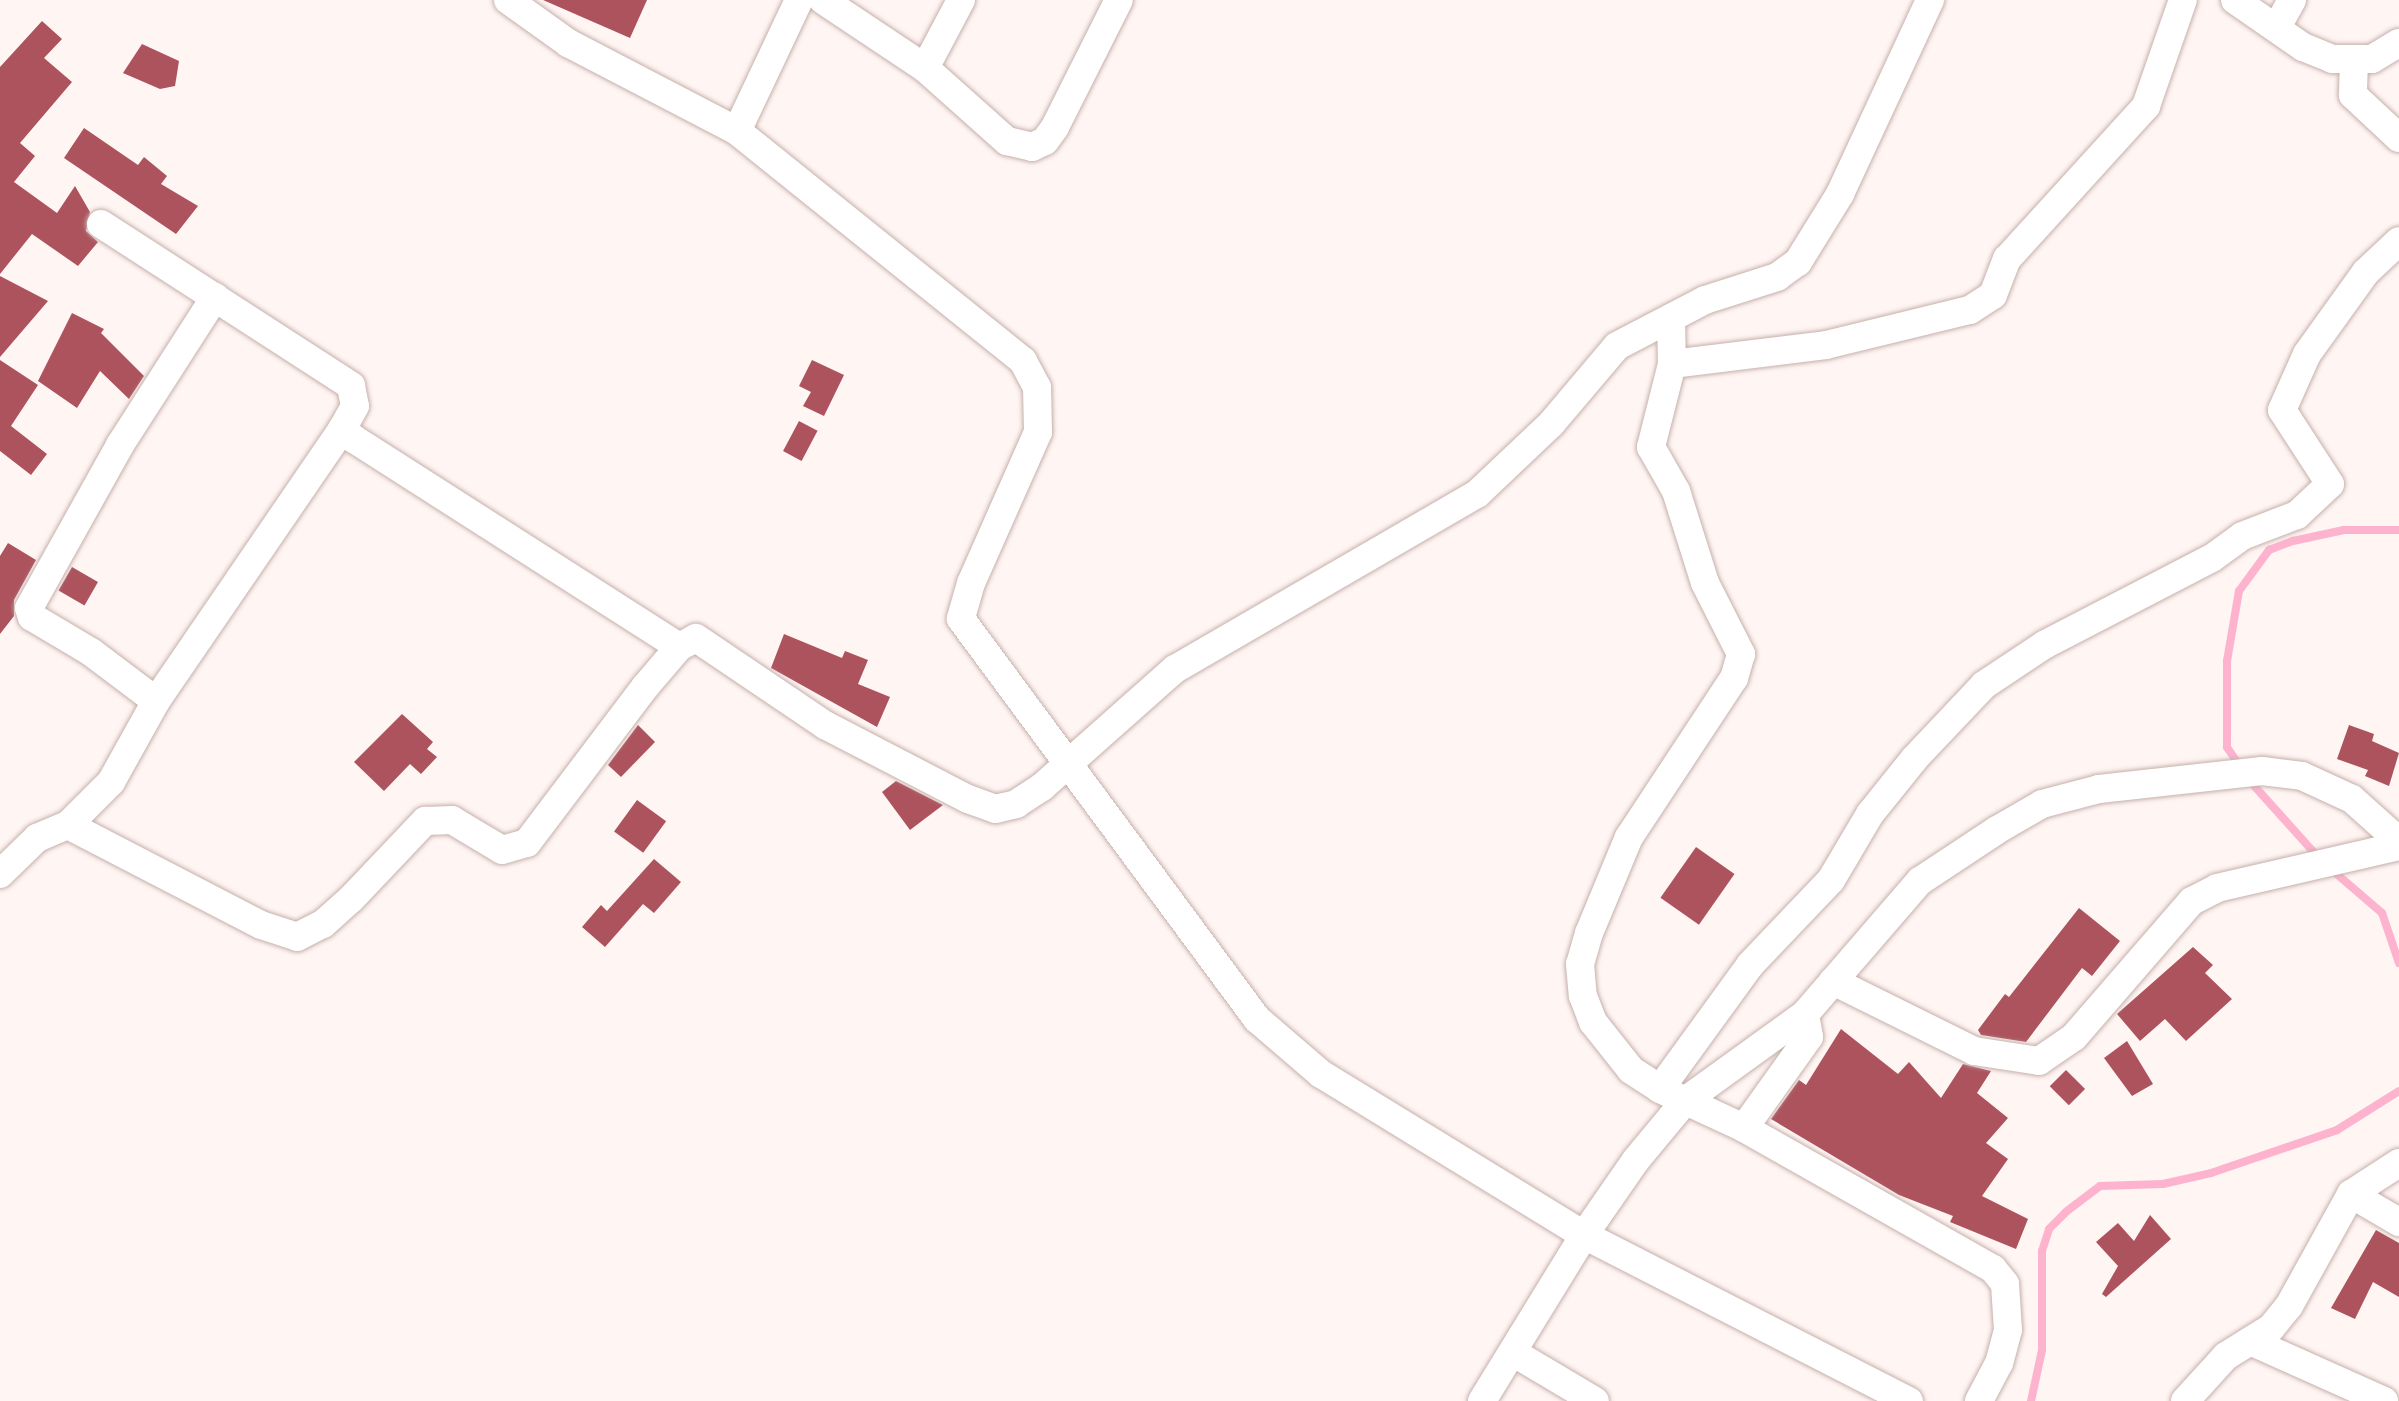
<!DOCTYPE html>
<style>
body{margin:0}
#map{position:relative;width:2399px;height:1401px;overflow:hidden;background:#fff5f3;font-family:Mulish,sans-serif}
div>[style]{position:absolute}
.stream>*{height:8px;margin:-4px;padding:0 4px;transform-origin:4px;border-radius:4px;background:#fdb2ce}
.building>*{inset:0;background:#ad535e;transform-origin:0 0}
.roads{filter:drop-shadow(0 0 2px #c6b0ab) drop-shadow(0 0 2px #c6b0ab)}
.minor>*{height:28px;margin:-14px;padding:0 14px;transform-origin:14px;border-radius:14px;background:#fff}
span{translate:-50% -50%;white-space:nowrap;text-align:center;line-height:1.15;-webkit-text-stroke:8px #fff;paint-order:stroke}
</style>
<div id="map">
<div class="stream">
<div style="left:2241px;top:768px;width:25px;rotate:-124deg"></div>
<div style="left:2227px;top:747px;width:86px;rotate:-90deg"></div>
<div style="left:2227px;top:661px;width:71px;rotate:-80.3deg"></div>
<div style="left:2239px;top:591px;width:51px;rotate:-53.8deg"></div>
<div style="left:2269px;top:550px;width:26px;rotate:-21deg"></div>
<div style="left:2293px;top:541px;width:52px;rotate:-12.2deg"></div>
<div style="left:2344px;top:530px;width:55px"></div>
<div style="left:2248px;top:779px;width:106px;rotate:48.1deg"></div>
<div style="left:2332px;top:870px;width:66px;rotate:40.7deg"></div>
<div style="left:2382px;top:913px;width:53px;rotate:71.2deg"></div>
<div style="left:2031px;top:1401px;width:52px;rotate:-77.8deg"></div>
<div style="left:2042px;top:1350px;width:99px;rotate:-90deg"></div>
<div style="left:2042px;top:1251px;width:23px;rotate:-72deg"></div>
<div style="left:2049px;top:1229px;width:25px;rotate:-45deg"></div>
<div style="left:2067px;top:1211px;width:41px;rotate:-37.1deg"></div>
<div style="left:2100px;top:1186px;width:63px;rotate:-1.8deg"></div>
<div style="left:2163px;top:1184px;width:49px;rotate:-12.9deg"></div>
<div style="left:2211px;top:1173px;width:133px;rotate:-18.8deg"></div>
<div style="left:2337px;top:1130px;width:73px;rotate:-32.2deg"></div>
</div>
<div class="building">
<div style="clip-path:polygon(543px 0,647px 0,630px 38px)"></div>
<div style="clip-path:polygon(42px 21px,62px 39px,44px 58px,72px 82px,20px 143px,35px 156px,14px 182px,57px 213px,75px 186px,90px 212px,86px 231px,98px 242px,78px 266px,32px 234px,0 274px,0 67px)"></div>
<div style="clip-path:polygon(142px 44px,179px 61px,175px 86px,160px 89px,123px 73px)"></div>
<div style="clip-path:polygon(84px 128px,138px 165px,144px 157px,167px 176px,161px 184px,198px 206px,176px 234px,64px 158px)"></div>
<div style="clip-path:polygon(0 276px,48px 301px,0 357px)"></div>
<div style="clip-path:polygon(72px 313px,104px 329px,101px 333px,144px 376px,129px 399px,100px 371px,77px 408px,38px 381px)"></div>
<div style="clip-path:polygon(0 360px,38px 385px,11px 426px,47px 454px,31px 475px,0 451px)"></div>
<div style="clip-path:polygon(812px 360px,844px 375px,824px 416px,803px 406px,811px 392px,799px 386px)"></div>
<div style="left:799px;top:421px;width:21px;height:34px;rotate:28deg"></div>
<div style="clip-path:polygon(8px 543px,36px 560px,14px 600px,14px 616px,0 634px,0 556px)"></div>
<div style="left:72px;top:567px;width:30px;height:27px;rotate:30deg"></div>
<div style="clip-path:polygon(784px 634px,842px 658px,845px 651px,868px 660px,858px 684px,890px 697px,877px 727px,771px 668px)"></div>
<div style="clip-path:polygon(402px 714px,433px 742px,427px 749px,437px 757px,421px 774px,410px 764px,384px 791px,354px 762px)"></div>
<div style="clip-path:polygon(638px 725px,655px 742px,621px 777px,608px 765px)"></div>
<div style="clip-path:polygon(2349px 725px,2374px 734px,2372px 741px,2399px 753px,2389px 786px,2365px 776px,2368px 770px,2337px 759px)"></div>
<div style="clip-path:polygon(896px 781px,943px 805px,910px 830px,882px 792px)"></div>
<div style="left:637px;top:800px;width:36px;height:39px;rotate:36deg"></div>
<div style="left:1696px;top:847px;width:47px;height:62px;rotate:35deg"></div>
<div style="clip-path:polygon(654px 859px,681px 882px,654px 913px,643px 904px,605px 947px,582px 927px,601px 905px,607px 911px)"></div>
<div style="clip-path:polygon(2079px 908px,2120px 941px,2092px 976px,2082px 968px,2026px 1042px,1981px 1035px,1978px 1030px,2005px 994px,2009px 997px)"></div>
<div style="clip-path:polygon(2193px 947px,2213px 965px,2205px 973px,2232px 999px,2186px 1041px,2165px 1019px,2140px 1041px,2117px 1014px)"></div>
<div style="clip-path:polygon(1841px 1029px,1898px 1074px,1909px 1062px,1941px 1098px,1963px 1064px,1991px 1071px,1977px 1093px,2008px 1118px,1986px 1143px,2008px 1159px,1982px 1196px,2028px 1219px,2016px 1249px,1950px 1222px,1953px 1216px,1899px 1195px,1771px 1119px,1799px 1080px,1806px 1085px)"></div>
<div style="clip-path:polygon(2127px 1041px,2153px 1084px,2132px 1096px,2104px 1058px)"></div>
<div style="left:2066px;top:1070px;width:27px;height:23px;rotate:45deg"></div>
<div style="clip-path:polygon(2150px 1215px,2171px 1239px,2106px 1297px,2102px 1294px,2118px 1266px,2096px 1242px,2118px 1223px,2134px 1241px)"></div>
<div style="clip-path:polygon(2376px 1230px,2399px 1243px,2399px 1297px,2373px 1282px,2355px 1319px,2331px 1308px)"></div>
</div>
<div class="roads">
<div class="minor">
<div style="left:508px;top:0;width:74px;rotate:35.6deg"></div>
<div style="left:568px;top:43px;width:191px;rotate:27.5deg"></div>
<div style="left:737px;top:131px;width:367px;rotate:38.8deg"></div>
<div style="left:1023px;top:361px;width:30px;rotate:62deg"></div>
<div style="left:1037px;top:387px;width:45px;rotate:88.7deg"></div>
<div style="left:1038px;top:432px;width:165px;rotate:113.9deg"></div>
<div style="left:971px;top:583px;width:37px;rotate:106deg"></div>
<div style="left:961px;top:619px;width:498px;rotate:53.5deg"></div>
<div style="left:1257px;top:1019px;width:84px;rotate:40.7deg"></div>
<div style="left:1321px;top:1074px;width:308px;rotate:31.5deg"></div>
<div style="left:1584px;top:1235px;width:365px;rotate:27.1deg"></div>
<div style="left:823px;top:0;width:123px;rotate:33.7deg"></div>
<div style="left:925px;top:68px;width:110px;rotate:41.7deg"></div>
<div style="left:1007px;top:141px;width:26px;rotate:13deg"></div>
<div style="left:1032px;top:147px;width:14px;rotate:-25deg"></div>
<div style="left:1045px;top:141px;width:17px;rotate:-54deg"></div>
<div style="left:1055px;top:127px;width:142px;rotate:-63.3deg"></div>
<div style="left:2235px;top:0;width:83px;rotate:34.7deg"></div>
<div style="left:2303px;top:47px;width:31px;rotate:22deg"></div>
<div style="left:2332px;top:59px;width:40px"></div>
<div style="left:2372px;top:59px;width:31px;rotate:-31deg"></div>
<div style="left:2277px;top:27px;width:31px;rotate:-61deg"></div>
<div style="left:2354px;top:62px;width:33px;rotate:92deg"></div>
<div style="left:2353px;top:95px;width:63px;rotate:43.1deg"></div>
<div style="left:925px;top:68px;width:77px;rotate:-62.1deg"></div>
<div style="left:737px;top:131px;width:145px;rotate:-64.7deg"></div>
<div style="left:101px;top:224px;width:298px;rotate:32.9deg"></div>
<div style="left:351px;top:386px;width:20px;rotate:79deg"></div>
<div style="left:355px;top:406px;width:26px;rotate:119deg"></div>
<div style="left:342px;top:429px;width:16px;rotate:40deg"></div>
<div style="left:354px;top:439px;width:386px;rotate:32.6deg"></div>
<div style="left:1671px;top:318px;width:46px;rotate:88.8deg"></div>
<div style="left:1672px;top:364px;width:86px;rotate:104.2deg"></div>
<div style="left:1651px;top:447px;width:51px;rotate:60.4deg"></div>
<div style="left:1676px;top:491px;width:96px;rotate:72.5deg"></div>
<div style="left:1705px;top:583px;width:80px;rotate:63.1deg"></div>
<div style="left:1741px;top:654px;width:25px;rotate:106deg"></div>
<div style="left:1734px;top:678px;width:191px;rotate:123.4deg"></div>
<div style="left:1629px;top:837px;width:104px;rotate:112.6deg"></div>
<div style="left:1589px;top:933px;width:32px;rotate:106deg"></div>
<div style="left:1580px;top:964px;width:32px;rotate:85deg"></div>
<div style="left:1583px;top:996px;width:28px;rotate:69deg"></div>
<div style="left:1593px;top:1022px;width:61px;rotate:51.6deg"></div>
<div style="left:1631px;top:1070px;width:35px;rotate:33deg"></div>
<div style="left:1660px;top:1089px;width:93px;rotate:24.9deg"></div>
<div style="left:1744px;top:1128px;width:286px;rotate:29.5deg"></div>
<div style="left:1993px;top:1269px;width:19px;rotate:51deg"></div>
<div style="left:2005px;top:1284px;width:46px;rotate:86.3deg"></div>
<div style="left:2008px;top:1330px;width:34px;rotate:105deg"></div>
<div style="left:1999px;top:1363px;width:43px;rotate:117.8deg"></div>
<div style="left:1672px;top:364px;width:155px;rotate:-7deg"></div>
<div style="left:1826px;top:345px;width:148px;rotate:-13.7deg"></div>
<div style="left:1970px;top:310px;width:27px;rotate:-33deg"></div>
<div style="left:1993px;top:295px;width:39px;rotate:-69deg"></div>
<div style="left:2007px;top:259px;width:207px;rotate:-47.7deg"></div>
<div style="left:2146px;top:106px;width:112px;rotate:-70.8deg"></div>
<div style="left:156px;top:701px;width:330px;rotate:-55.6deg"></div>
<div style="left:68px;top:825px;width:61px;rotate:-45deg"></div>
<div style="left:111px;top:782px;width:93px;rotate:-60.9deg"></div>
<div style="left:156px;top:701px;width:81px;rotate:-143deg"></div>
<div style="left:91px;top:652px;width:69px;rotate:-149.3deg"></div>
<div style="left:32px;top:617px;width:9px;rotate:-108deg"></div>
<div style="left:29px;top:608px;width:187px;rotate:-60.8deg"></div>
<div style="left:120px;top:445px;width:176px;rotate:-57.3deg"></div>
<div style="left:0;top:874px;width:52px;rotate:-44.2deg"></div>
<div style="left:37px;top:838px;width:34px;rotate:-23deg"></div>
<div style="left:68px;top:825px;width:217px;rotate:27.4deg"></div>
<div style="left:261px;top:925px;width:38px;rotate:18deg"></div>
<div style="left:297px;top:937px;width:29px;rotate:-27deg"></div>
<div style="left:323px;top:924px;width:38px;rotate:-42deg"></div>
<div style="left:351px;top:899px;width:108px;rotate:-46.5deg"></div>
<div style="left:425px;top:821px;width:27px;rotate:-2deg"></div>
<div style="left:452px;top:820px;width:58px;rotate:31deg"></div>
<div style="left:502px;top:850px;width:26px;rotate:-16deg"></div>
<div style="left:527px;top:843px;width:196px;rotate:-52.9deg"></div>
<div style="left:645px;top:687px;width:52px;rotate:-49.6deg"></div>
<div style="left:679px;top:647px;width:19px;rotate:-28deg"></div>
<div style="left:696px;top:638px;width:156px;rotate:34deg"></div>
<div style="left:825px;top:725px;width:161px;rotate:27.4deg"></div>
<div style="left:968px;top:799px;width:29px;rotate:20deg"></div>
<div style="left:995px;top:809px;width:22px;rotate:-13deg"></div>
<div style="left:1016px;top:804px;width:31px;rotate:-33deg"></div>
<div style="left:1042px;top:787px;width:178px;rotate:-41.6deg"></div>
<div style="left:1175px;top:669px;width:349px;rotate:-30.1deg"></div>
<div style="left:1477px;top:494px;width:102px;rotate:-43.4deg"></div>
<div style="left:1551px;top:424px;width:102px;rotate:-49.8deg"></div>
<div style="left:1617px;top:346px;width:99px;rotate:-27.6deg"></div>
<div style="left:1705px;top:300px;width:76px;rotate:-17.7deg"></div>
<div style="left:1777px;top:277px;width:26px;rotate:-36deg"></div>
<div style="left:1798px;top:262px;width:80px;rotate:-58.3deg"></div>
<div style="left:1840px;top:194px;width:214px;rotate:-65.1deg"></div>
<div style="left:1833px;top:981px;width:157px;rotate:26.4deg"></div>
<div style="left:1974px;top:1051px;width:66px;rotate:8.7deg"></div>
<div style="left:2039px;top:1061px;width:42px;rotate:-34.4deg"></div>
<div style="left:2074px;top:1037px;width:180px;rotate:-49.1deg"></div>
<div style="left:2192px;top:901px;width:28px;rotate:-27deg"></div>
<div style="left:2217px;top:888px;width:187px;rotate:-13deg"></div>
<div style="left:1660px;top:1089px;width:153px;rotate:-54deg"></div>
<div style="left:1750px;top:965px;width:117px;rotate:-46.4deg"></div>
<div style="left:1831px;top:880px;width:77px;rotate:-59.4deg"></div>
<div style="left:1870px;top:814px;width:72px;rotate:-51.2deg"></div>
<div style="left:1915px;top:758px;width:100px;rotate:-46.6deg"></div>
<div style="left:1984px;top:685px;width:72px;rotate:-33.7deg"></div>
<div style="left:2044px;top:645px;width:189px;rotate:-27.4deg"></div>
<div style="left:2212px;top:558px;width:37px;rotate:-36deg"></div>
<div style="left:2242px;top:536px;width:59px;rotate:-20.9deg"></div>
<div style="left:2297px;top:515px;width:45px;rotate:-43.2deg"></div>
<div style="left:2330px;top:484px;width:88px;rotate:-123deg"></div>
<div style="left:2282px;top:410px;width:61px;rotate:-65.9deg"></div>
<div style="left:2307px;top:354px;width:101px;rotate:-54.3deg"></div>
<div style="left:2366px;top:272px;width:45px;rotate:-43.2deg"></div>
<div style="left:1744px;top:1128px;width:112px;rotate:-54.5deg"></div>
<div style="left:1809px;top:1037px;width:23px;rotate:-100deg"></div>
<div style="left:2351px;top:1194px;width:56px;rotate:30.3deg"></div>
<div style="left:2250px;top:1341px;width:147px;rotate:24.1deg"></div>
<div style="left:1514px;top:1353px;width:94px;rotate:30.7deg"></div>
<div style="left:1482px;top:1401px;width:195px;rotate:-58.4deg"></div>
<div style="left:1584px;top:1235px;width:91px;rotate:-55.3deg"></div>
<div style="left:1636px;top:1160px;width:77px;rotate:-50.3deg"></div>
<div style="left:1685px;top:1101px;width:148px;rotate:-35.9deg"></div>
<div style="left:1805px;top:1014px;width:176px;rotate:-49.2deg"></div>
<div style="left:1920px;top:881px;width:92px;rotate:-33.5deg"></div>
<div style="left:1997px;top:830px;width:52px;rotate:-30deg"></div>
<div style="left:2042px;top:804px;width:59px;rotate:-14.7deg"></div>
<div style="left:2099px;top:789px;width:164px;rotate:-6.3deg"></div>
<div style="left:2262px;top:771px;width:40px;rotate:7.1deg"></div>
<div style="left:2302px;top:776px;width:55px;rotate:24.7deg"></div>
<div style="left:2352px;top:799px;width:63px;rotate:41.8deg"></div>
<div style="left:2185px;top:1401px;width:61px;rotate:-47.7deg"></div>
<div style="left:2226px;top:1356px;width:53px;rotate:-31.9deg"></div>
<div style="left:2271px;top:1328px;width:28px;rotate:-51deg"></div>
<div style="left:2289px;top:1306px;width:128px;rotate:-61deg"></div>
<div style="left:2351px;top:1194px;width:57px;rotate:-32.9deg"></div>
</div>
</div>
</div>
